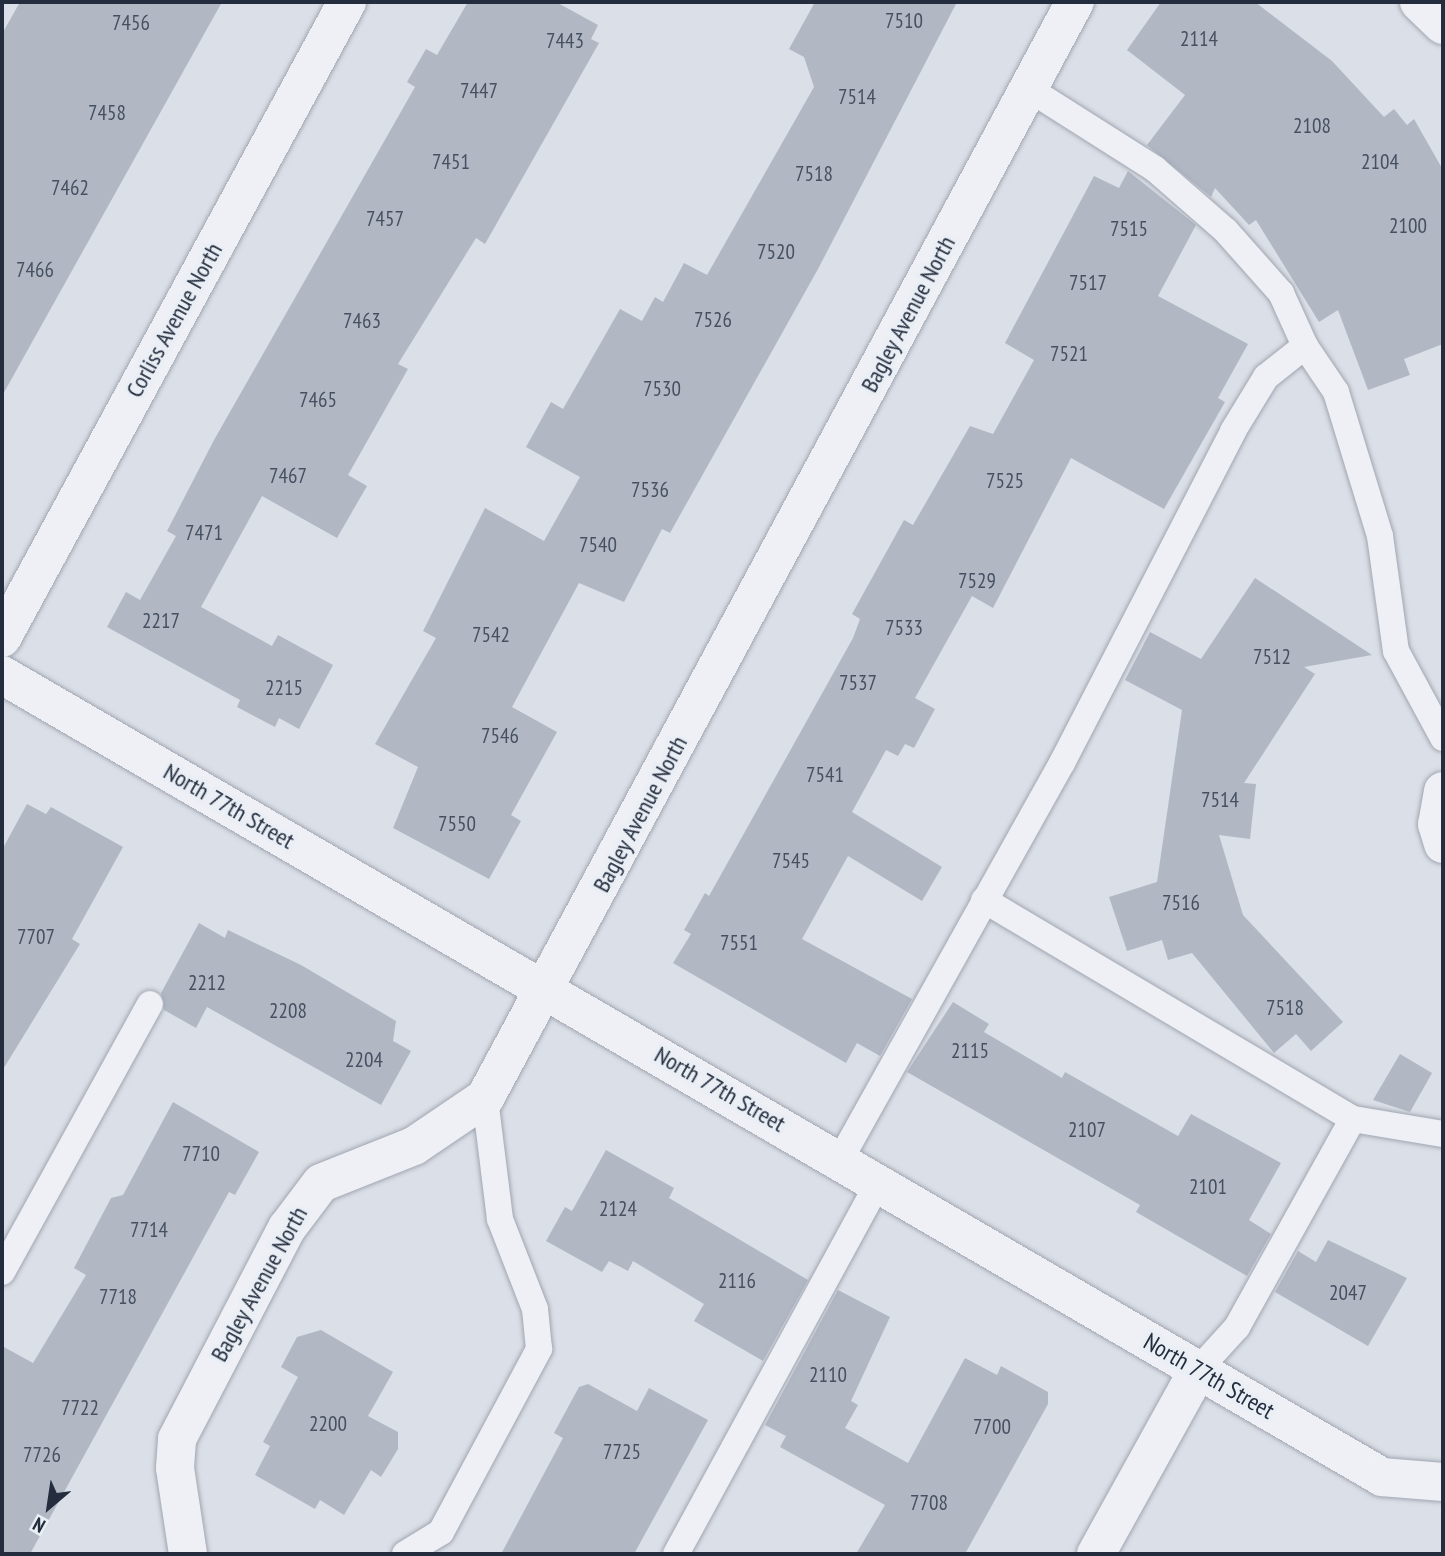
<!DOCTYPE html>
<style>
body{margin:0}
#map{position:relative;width:1445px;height:1556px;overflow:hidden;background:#dbdfe7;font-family:"PT Sans Narrow",sans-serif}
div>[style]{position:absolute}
.building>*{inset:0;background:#b1b8c4}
.roads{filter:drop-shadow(0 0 2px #a0a6b1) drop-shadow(0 0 2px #a0a6b1)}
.service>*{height:26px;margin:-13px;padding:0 13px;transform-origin:13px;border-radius:13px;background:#eef0f5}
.minor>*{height:38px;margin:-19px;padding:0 19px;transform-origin:19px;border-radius:19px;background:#eef0f5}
span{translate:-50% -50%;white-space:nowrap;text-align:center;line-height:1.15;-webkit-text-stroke:7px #eaeef5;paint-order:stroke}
.number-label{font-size:21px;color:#465060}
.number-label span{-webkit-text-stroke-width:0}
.street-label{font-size:24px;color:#232d3e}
.frame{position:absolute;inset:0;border:4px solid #232d3e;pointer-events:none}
.north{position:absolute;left:14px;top:1472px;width:70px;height:70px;-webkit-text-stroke:5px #eaeef5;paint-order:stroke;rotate:209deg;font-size:19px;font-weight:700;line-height:28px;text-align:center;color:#232d3e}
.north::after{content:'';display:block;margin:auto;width:24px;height:32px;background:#232d3e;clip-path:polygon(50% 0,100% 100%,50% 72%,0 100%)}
</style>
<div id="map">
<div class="building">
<div style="clip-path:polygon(20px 2px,222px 2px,2px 396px,2px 34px)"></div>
<div style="clip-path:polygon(468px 2px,556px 2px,598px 25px,591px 39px,599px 43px,485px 244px,476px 238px,398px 364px,408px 369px,348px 475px,367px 486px,337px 538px,262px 496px,201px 607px,272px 646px,278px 635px,333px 665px,299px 729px,279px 718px,275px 727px,237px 707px,240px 700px,107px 627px,126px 592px,140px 600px,176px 536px,167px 531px,214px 440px,415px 87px,407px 82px,426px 49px,437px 55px)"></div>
<div style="clip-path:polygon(815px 2px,957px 2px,818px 269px,670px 533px,662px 529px,624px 602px,579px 583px,512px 707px,557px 732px,511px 815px,521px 821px,489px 879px,393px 828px,418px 767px,375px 744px,436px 638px,423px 631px,485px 508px,544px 541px,580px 477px,526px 447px,551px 402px,563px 409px,620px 309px,642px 321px,655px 297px,663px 302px,684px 263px,707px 275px,814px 87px,804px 57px,789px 49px)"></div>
<div style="clip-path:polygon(1161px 2px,1255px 2px,1332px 61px,1384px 117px,1394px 109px,1407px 125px,1414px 119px,1443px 170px,1443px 344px,1404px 359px,1410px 375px,1368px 390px,1338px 310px,1319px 322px,1256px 220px,1249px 225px,1215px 188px,1211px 197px,1147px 145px,1185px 95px,1127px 50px)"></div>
<div style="clip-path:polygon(1128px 171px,1196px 225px,1158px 296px,1248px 344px,1218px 398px,1225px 402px,1164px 509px,1071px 458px,993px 608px,972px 596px,915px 698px,935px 709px,914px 748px,905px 744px,898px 756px,886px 750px,852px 812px,942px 867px,922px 901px,848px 856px,802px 939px,912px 999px,880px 1056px,857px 1043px,846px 1063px,673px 963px,691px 934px,684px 930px,705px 893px,709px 896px,853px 638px,860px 619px,852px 614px,904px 520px,913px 525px,970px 426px,993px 434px,1034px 360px,1005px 343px,1094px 176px,1119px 188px)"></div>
<div style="clip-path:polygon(1255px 578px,1372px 655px,1304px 667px,1315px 674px,1244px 783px,1256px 784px,1250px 839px,1219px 835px,1243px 915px,1343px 1022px,1311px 1051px,1296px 1034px,1274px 1053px,1192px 953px,1168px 960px,1162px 940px,1127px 951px,1109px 897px,1157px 882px,1182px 710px,1125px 680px,1150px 632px,1201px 659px)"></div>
<div style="clip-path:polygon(27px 804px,46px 814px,51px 807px,123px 847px,72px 939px,80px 944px,2px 1071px,2px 850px)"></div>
<div style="clip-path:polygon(199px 923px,225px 938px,228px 930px,301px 965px,396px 1021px,393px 1041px,411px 1051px,381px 1105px,207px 1007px,196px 1028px,164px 1010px,161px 993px)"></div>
<div style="clip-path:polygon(953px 1002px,989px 1024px,984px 1032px,1062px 1078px,1065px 1072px,1178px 1136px,1191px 1114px,1281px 1163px,1249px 1220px,1271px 1234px,1247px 1276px,1136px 1212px,1140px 1205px,907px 1072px)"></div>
<div style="clip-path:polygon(1400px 1054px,1432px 1073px,1410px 1112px,1373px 1100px)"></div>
<div style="clip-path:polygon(173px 1102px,259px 1152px,235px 1195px,229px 1192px,30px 1554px,2px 1554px,2px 1346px,33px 1363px,86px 1275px,74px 1268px,111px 1198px,123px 1195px)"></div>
<div style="clip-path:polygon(606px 1150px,674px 1188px,669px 1198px,808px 1280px,763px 1361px,694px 1321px,704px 1304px,633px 1261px,628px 1271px,609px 1261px,602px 1272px,546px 1241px,565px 1207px,572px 1211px)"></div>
<div style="clip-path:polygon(1328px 1240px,1407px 1278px,1368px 1346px,1275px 1292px,1298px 1251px,1316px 1262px)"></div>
<div style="clip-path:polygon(838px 1290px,890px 1317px,851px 1401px,858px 1405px,845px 1428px,908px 1463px,965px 1358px,997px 1375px,1001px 1366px,1048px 1392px,1048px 1404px,965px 1554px,856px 1554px,885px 1505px,780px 1447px,786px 1436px,765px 1425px)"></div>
<div style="clip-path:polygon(321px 1330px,393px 1372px,368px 1416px,398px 1432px,398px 1449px,381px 1477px,371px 1470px,344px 1515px,320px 1500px,315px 1509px,255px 1475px,270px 1446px,263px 1442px,298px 1377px,281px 1367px,297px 1337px)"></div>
<div style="clip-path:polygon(588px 1384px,637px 1411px,649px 1388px,708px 1420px,634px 1554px,501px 1554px,563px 1438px,554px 1433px,579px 1387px)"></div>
</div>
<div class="roads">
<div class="service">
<div style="left:1029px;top:89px;width:149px;rotate:32.4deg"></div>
<div style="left:1155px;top:169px;width:94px;rotate:41.1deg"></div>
<div style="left:1226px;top:231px;width:83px;rotate:48.4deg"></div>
<div style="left:1281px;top:293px;width:58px;rotate:65.6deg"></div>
<div style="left:1305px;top:346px;width:55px;rotate:56deg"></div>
<div style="left:1336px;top:392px;width:151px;rotate:73deg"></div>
<div style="left:1380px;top:536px;width:116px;rotate:82.1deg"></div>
<div style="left:1396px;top:651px;width:99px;rotate:61.6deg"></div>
<div style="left:984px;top:900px;width:429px;rotate:30.7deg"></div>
<div style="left:1353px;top:1119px;width:91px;rotate:9.5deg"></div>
<div style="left:840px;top:1160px;width:455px;rotate:-60.8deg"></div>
<div style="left:1062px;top:763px;width:373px;rotate:-62.7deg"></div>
<div style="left:1233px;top:431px;width:63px;rotate:-58.6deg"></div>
<div style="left:1266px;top:377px;width:50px;rotate:-38.5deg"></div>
<div style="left:2px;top:1272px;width:306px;rotate:-61.1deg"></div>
<div style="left:1198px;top:1370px;width:58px;rotate:-47.8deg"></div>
<div style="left:1237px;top:1327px;width:238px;rotate:-60.9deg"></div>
<div style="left:405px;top:1554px;width:42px;rotate:-31.4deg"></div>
<div style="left:441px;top:1532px;width:208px;rotate:-61.8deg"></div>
<div style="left:539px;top:1349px;width:40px;rotate:-95.7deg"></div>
<div style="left:535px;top:1309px;width:97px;rotate:-111.3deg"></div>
<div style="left:500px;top:1219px;width:122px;rotate:-97.1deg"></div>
<div style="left:676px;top:1554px;width:424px;rotate:-61.4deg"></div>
</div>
<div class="minor">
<div style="left:1419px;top:2px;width:33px;rotate:44deg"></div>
<div style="left:2px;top:638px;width:724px;rotate:-61.52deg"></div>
<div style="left:2px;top:675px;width:1596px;rotate:30.16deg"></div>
<div style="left:1382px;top:1477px;width:61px;rotate:4.7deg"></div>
<div style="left:1443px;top:791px;width:34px;rotate:100deg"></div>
<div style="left:1437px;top:824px;width:21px;rotate:73deg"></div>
<div style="left:188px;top:1554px;width:87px;rotate:-98.6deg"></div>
<div style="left:175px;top:1468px;width:29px;rotate:-86deg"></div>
<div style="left:177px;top:1439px;width:238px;rotate:-62.5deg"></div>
<div style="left:287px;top:1228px;width:56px;rotate:-52.9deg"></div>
<div style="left:321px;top:1183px;width:100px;rotate:-21.7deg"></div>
<div style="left:414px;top:1146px;width:86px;rotate:-34.1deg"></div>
<div style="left:485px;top:1098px;width:1245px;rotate:-61.71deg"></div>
<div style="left:1096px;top:1554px;width:210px;rotate:-61deg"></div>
</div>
</div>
<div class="number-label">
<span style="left:904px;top:21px">7510</span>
<span style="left:131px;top:23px">7456</span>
<span style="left:1199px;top:39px">2114</span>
<span style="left:565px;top:41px">7443</span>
<span style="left:479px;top:91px">7447</span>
<span style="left:857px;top:97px">7514</span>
<span style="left:107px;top:113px">7458</span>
<span style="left:1312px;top:126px">2108</span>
<span style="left:451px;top:162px">7451</span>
<span style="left:1380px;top:162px">2104</span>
<span style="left:814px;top:174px">7518</span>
<span style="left:70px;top:188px">7462</span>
<span style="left:385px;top:219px">7457</span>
<span style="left:1408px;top:226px">2100</span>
<span style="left:1129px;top:229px">7515</span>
<span style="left:776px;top:252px">7520</span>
<span style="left:35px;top:270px">7466</span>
<span style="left:1088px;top:283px">7517</span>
<span style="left:713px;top:320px">7526</span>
<span style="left:362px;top:321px">7463</span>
<span style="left:1069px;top:354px">7521</span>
<span style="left:662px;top:389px">7530</span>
<span style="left:318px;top:400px">7465</span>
<span style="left:288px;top:476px">7467</span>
<span style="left:1005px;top:481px">7525</span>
<span style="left:650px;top:490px">7536</span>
<span style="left:204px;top:533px">7471</span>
<span style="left:598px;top:545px">7540</span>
<span style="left:977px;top:581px">7529</span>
<span style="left:161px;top:621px">2217</span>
<span style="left:904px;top:628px">7533</span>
<span style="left:491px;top:635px">7542</span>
<span style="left:1272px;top:657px">7512</span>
<span style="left:858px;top:683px">7537</span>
<span style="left:284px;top:688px">2215</span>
<span style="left:500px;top:736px">7546</span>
<span style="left:825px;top:775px">7541</span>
<span style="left:1220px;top:800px">7514</span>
<span style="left:457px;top:824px">7550</span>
<span style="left:791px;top:861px">7545</span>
<span style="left:1181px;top:903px">7516</span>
<span style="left:36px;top:937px">7707</span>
<span style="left:739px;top:943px">7551</span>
<span style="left:207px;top:983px">2212</span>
<span style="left:1285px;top:1008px">7518</span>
<span style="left:288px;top:1011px">2208</span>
<span style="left:970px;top:1051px">2115</span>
<span style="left:364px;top:1060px">2204</span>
<span style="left:1087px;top:1130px">2107</span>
<span style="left:201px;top:1154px">7710</span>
<span style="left:1208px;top:1187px">2101</span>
<span style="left:618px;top:1209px">2124</span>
<span style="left:149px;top:1230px">7714</span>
<span style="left:737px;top:1281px">2116</span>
<span style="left:1348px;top:1293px">2047</span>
<span style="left:118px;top:1297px">7718</span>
<span style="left:828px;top:1375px">2110</span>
<span style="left:80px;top:1408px">7722</span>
<span style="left:328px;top:1424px">2200</span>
<span style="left:992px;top:1427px">7700</span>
<span style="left:622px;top:1452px">7725</span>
<span style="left:42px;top:1455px">7726</span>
<span style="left:929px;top:1503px">7708</span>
</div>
<div class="street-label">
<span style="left:908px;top:314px;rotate:-62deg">Bagley Avenue North</span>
<span style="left:174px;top:320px;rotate:-61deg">Corliss Avenue North</span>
<span style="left:229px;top:806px;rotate:30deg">North 77th Street</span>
<span style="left:640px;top:814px;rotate:-62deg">Bagley Avenue North</span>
<span style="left:720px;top:1089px;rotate:30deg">North 77th Street</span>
<span style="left:259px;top:1284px;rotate:-61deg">Bagley Avenue North</span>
<span style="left:1209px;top:1376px;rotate:30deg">North 77th Street</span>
</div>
<div class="frame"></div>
<div class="north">N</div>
</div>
